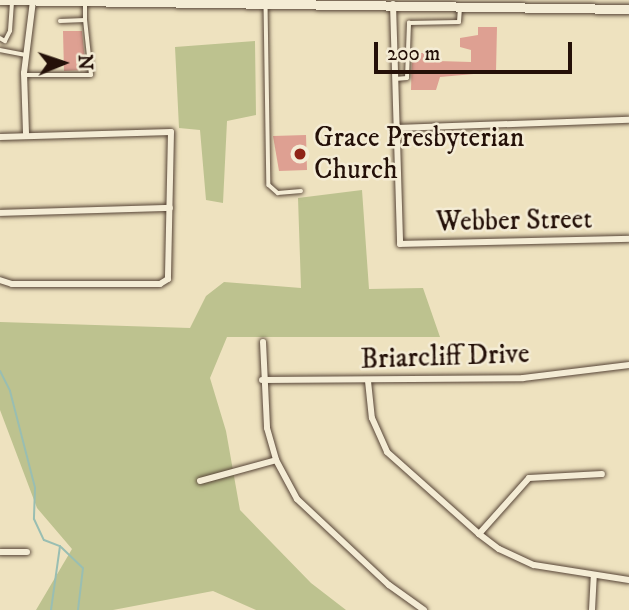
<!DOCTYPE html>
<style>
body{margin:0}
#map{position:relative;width:629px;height:610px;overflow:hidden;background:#eee2bf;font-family:"IM FELL DW Pica",serif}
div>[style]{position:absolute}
.green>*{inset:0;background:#bdc28f}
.stream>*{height:2px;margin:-1px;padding:0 1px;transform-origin:1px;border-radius:1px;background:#99beb2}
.building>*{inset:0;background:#dea092}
.roads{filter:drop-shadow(0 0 2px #564436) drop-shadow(0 0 2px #564436)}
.service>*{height:3.5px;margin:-1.75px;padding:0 1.75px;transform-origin:1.75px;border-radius:1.75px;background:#f4ecd5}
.minor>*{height:6px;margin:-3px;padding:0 3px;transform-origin:3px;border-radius:3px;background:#f4ecd5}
.secondary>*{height:9px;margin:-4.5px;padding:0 4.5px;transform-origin:4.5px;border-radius:4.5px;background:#f4ecd5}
.dots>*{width:19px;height:19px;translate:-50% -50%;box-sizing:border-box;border:4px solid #f4ecd5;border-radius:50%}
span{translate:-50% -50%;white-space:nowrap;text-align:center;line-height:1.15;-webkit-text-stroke:5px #f4ecd5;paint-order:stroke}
.poi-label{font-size:28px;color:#241008}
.left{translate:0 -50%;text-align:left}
.street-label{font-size:28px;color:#241008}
.north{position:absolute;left:28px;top:28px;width:70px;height:70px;-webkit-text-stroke:5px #f4ecd5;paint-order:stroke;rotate:88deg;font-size:19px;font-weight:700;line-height:28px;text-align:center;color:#241008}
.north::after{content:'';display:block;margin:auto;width:24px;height:32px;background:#241008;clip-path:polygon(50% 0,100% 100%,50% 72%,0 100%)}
.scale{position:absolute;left:374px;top:42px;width:198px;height:32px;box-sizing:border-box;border:4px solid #241008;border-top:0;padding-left:9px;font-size:21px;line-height:24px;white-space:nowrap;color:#241008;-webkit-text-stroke:5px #f4ecd5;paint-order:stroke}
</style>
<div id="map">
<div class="green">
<div style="clip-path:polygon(255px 41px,256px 115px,227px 121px,223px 203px,206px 200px,200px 130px,179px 128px,175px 47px)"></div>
<div style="clip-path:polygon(362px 190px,369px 289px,423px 288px,440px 337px,227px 337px,210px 378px,226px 431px,240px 510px,311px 583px,346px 610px,256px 610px,213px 591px,113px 610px,36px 610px,72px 549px,37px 508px,0 410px,0 322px,190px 328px,206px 296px,224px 282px,301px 288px,298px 198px)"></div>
</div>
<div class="stream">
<div style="left:0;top:371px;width:22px;rotate:63deg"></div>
<div style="left:10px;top:391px;width:100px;rotate:75.5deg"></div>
<div style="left:35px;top:488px;width:31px;rotate:92deg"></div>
<div style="left:34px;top:519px;width:23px;rotate:65deg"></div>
<div style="left:44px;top:540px;width:17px;rotate:21deg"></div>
<div style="left:60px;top:546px;width:65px;rotate:98deg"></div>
<div style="left:61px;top:547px;width:30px;rotate:44deg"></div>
<div style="left:83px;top:568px;width:42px;rotate:96.8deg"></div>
</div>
<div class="building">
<div style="clip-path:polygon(478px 27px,497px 27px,496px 72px,440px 77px,436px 90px,411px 90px,412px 53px,438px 53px,438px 61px,471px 62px,471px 50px,460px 47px,460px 38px,478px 35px)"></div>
<div style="clip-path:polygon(63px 31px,82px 31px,86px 70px,64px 71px)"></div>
<div style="clip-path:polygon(306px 135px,307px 170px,279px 171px,273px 136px)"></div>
</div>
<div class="roads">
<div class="service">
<div style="left:266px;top:4px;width:181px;rotate:89.1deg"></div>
<div style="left:269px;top:185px;width:12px;rotate:42deg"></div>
<div style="left:278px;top:193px;width:23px;rotate:-5deg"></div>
<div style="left:60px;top:21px;width:25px;rotate:-2deg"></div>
<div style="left:85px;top:20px;width:17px;rotate:-90deg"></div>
<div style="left:0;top:38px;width:6px;rotate:31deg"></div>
<div style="left:5px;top:41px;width:11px;rotate:-63deg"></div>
<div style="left:10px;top:31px;width:28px;rotate:-86deg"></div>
<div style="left:0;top:50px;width:26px;rotate:11deg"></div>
<div style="left:24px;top:75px;width:67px"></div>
<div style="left:91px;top:75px;width:55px;rotate:-96.2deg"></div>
<div style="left:395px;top:79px;width:12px;rotate:-5deg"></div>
<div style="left:407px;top:78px;width:55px;rotate:-87.9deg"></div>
<div style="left:409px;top:23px;width:50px;rotate:-1.1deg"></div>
<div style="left:459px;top:22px;width:15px;rotate:-86deg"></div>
</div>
<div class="minor">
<div style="left:393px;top:4px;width:240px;rotate:88.3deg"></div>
<div style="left:400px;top:244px;width:229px;rotate:-1.3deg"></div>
<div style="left:396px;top:128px;width:233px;rotate:-2deg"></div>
<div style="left:26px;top:133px;width:60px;rotate:-91.9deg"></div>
<div style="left:24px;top:73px;width:73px;rotate:-82.9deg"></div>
<div style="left:0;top:137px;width:171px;rotate:-1.7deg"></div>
<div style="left:171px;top:132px;width:147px;rotate:91.2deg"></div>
<div style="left:168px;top:279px;width:9px;rotate:148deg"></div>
<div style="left:160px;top:284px;width:148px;rotate:180deg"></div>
<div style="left:12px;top:284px;width:13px;rotate:-162deg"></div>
<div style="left:0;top:213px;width:170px;rotate:-1.7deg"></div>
<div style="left:263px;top:342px;width:86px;rotate:87.3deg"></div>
<div style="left:267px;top:428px;width:33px;rotate:74deg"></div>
<div style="left:276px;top:460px;width:44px;rotate:61.7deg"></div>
<div style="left:297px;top:499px;width:126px;rotate:43.1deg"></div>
<div style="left:389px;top:585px;width:43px;rotate:35.5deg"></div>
<div style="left:262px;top:380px;width:261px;rotate:-0.4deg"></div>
<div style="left:523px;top:378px;width:107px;rotate:-7deg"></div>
<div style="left:368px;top:381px;width:37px;rotate:84deg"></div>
<div style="left:372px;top:418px;width:37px;rotate:66deg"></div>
<div style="left:387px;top:452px;width:123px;rotate:41.7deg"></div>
<div style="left:479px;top:534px;width:25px;rotate:37deg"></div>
<div style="left:499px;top:549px;width:38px;rotate:25deg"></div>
<div style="left:534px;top:565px;width:96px;rotate:9deg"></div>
<div style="left:200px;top:481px;width:79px;rotate:-15.4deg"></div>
<div style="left:479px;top:534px;width:75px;rotate:-48.2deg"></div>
<div style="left:529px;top:478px;width:73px;rotate:-3.1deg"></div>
<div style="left:0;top:552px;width:27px"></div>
<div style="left:592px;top:610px;width:33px;rotate:-87deg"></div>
</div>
<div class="secondary">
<div style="left:0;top:0;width:629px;rotate:0.82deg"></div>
</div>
</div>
<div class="dots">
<div style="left:300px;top:154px;background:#8f2418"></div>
</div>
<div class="poi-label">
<span class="left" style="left:314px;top:154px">Grace Presbyterian<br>Church</span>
</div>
<div class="street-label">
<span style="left:514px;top:221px;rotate:-1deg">Webber Street</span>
<span style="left:445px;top:357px;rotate:-2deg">Briarcliff Drive</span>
</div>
<div class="north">N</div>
<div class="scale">200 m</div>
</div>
